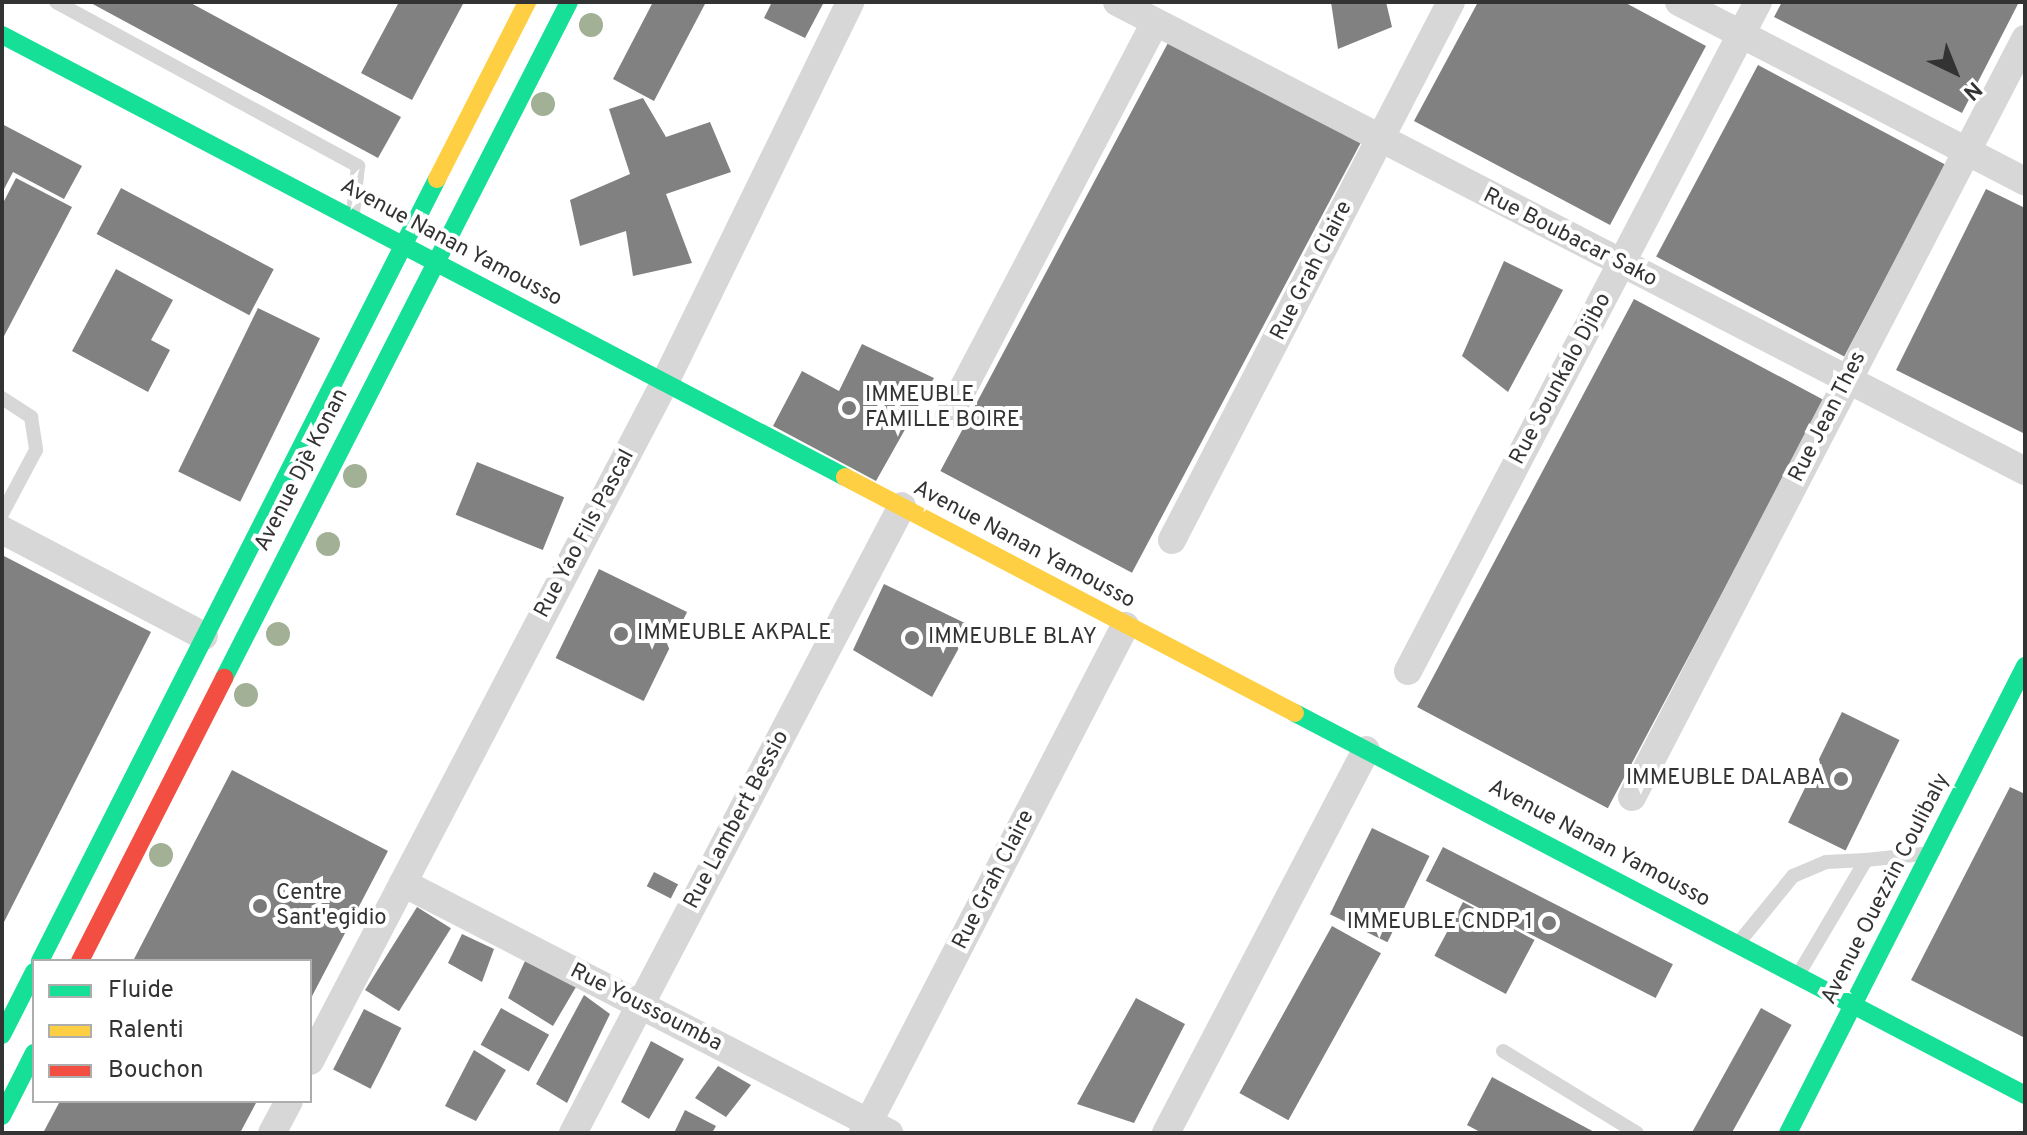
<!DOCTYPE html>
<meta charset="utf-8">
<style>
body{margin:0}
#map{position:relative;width:2027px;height:1135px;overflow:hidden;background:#fff;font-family:Overpass,sans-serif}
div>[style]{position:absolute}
.building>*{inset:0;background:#818181;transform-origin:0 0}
.lane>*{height:14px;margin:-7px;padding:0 7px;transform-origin:7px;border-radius:7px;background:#d7d7d7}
.street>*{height:28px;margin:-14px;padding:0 14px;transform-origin:14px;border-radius:14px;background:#d7d7d7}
.fast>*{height:18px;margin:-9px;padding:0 9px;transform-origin:9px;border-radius:9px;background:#16e098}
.slow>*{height:18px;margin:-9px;padding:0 9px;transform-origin:9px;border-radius:9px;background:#ffcf43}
.jam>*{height:18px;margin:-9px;padding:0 9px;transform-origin:9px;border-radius:9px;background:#f24e42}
.trees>*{width:24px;height:24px;margin:-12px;border-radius:50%;background:#a2b095}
.dots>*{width:22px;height:22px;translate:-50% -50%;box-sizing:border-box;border:4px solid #fff;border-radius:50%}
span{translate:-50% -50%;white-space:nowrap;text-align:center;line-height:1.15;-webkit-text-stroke:8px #fff;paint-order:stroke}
.street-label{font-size:22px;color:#333}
.poi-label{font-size:22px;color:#333}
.left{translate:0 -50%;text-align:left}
.right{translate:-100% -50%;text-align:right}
.frame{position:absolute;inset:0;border:4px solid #333;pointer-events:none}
.legend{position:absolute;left:32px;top:959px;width:280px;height:144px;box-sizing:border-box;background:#fff;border:2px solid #adadad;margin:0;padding:10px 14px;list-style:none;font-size:24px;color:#333}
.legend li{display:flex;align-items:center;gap:16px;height:40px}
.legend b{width:40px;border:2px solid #adadad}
.north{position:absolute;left:1915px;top:32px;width:80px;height:80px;-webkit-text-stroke:6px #fff;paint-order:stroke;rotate:137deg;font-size:22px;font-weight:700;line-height:32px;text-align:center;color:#333}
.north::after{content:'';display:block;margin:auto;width:28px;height:36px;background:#333;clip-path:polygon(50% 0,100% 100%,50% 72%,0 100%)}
</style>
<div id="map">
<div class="building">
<div style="clip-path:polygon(89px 2px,189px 2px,401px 117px,378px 158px)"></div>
<div style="clip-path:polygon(399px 2px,464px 2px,412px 100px,361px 73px)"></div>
<div style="clip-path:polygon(653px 2px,706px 2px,654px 101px,613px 79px)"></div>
<div style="clip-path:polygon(772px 2px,824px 2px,805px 38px,764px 18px)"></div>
<div style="clip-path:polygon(1331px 2px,1386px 2px,1392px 27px,1338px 49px)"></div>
<div style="clip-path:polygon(1478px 2px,1624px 2px,1706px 46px,1610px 225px,1414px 121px)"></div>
<div style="clip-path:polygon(1782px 2px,2019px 2px,1962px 113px,1774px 17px)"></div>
<div style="left:1169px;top:41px;width:217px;height:487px;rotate:28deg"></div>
<div style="left:1758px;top:65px;width:213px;height:217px;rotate:28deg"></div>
<div style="clip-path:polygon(643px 98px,666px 137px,710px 122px,731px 172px,666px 194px,692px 263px,633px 276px,626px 231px,580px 246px,570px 200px,630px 174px,609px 109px)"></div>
<div style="clip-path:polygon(2px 124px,82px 166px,64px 199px,13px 172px,2px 193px)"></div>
<div style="clip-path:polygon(16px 178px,72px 207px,2px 340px,2px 205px)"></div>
<div style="left:121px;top:188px;width:173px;height:52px;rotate:28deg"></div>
<div style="clip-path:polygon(1986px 189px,2025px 208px,2025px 434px,1896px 370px)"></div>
<div style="clip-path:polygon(1504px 261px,1563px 290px,1508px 392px,1462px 356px)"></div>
<div style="clip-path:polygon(116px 269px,173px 300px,151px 340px,170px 350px,148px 392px,72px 351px)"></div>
<div style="left:1634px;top:299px;width:216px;height:462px;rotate:28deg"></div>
<div style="left:258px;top:308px;width:69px;height:182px;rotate:26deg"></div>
<div style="clip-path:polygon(862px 344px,934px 378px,876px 481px,773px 426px,802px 371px,839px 391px)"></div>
<div style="left:477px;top:462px;width:94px;height:57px;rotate:22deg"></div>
<div style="clip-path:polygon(2px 555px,151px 632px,2px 926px)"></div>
<div style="left:599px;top:569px;width:98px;height:99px;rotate:26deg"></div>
<div style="clip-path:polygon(884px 584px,971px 626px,932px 697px,853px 650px)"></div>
<div style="left:1842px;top:712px;width:64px;height:123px;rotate:26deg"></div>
<div style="clip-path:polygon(232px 770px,388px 851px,310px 1000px,310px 961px,133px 961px)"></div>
<div style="clip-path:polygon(2010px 787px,2025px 794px,2025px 1038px,1911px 980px)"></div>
<div style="left:1372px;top:828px;width:64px;height:96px;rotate:26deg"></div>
<div style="left:1443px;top:847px;width:258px;height:38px;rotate:27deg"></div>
<div style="left:654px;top:872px;width:27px;height:16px;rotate:27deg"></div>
<div style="left:1463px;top:902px;width:81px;height:61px;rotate:28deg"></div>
<div style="left:417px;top:907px;width:40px;height:98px;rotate:32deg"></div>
<div style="left:1332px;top:926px;width:56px;height:191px;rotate:29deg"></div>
<div style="clip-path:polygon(462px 934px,494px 949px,482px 982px,448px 963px)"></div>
<div style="clip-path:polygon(525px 961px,576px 987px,553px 1026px,508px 998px)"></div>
<div style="clip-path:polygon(584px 995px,610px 1014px,567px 1103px,536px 1084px)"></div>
<div style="clip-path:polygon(1136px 998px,1185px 1024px,1134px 1123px,1077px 1104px)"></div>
<div style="left:501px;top:1008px;width:55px;height:42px;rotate:29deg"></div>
<div style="left:1761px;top:1008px;width:35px;height:141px;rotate:29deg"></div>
<div style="left:364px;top:1009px;width:42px;height:68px;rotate:27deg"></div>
<div style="clip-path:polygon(651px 1041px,684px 1059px,649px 1119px,621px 1102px)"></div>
<div style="clip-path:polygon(474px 1050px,506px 1070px,476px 1121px,445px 1106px)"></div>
<div style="clip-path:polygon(718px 1066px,751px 1085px,726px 1117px,695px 1098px)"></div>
<div style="clip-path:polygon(1492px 1077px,1596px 1133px,1482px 1133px,1467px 1125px)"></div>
<div style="clip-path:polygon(60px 1101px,257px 1101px,240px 1133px,43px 1133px)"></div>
<div style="clip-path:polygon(685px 1110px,716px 1126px,712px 1133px,674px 1133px)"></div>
</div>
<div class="lane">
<div style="left:56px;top:2px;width:344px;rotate:28.5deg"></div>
<div style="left:358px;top:166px;width:48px;rotate:95.9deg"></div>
<div style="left:2px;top:398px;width:35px;rotate:33deg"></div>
<div style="left:31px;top:417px;width:33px;rotate:81deg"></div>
<div style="left:36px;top:450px;width:72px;rotate:118deg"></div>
<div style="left:1740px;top:941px;width:84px;rotate:-50.8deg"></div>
<div style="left:1793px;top:876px;width:36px;rotate:-23deg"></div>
<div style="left:1826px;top:862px;width:40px;rotate:-2.9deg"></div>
<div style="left:1798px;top:975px;width:134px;rotate:-59.4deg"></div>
<div style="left:1866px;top:860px;width:57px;rotate:-6deg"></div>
<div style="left:1503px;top:1051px;width:157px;rotate:31.5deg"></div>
</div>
<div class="street">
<div style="left:1117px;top:2px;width:1022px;rotate:27.32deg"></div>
<div style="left:1679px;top:2px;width:390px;rotate:27.4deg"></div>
<div style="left:949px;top:415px;width:443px;rotate:-62.3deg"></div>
<div style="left:2px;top:530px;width:228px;rotate:27.7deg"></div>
<div style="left:1172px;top:540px;width:606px;rotate:-62.59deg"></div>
<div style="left:1408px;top:671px;width:755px;rotate:-62.38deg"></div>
<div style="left:1632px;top:797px;width:854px;rotate:-62.59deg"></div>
<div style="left:403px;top:883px;width:547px;rotate:27.22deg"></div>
<div style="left:310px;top:1061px;width:766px;rotate:-62.4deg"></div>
<div style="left:665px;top:382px;width:423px;rotate:-64deg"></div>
<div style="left:272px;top:1133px;width:36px;rotate:-62deg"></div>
<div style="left:573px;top:1133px;width:708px;rotate:-62.31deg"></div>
<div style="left:863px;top:1133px;width:571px;rotate:-62.67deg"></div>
<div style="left:1166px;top:1133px;width:432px;rotate:-62.4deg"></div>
</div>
<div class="fast">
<div style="left:2px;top:35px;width:952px;rotate:27.67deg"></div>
<div style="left:224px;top:678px;width:759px;rotate:-62.96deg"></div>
<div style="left:1295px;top:713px;width:824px;rotate:27.62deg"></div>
<div style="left:40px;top:961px;width:877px;rotate:-63.08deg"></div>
<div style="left:2px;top:1035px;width:71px;rotate:-63.1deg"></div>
<div style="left:2px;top:1116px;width:71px;rotate:-63.1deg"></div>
<div style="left:1788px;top:1133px;width:524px;rotate:-63.09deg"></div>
</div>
<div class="slow">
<div style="left:437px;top:179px;width:199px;rotate:-63deg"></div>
<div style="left:845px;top:477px;width:508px;rotate:27.67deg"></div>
</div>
<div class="jam">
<div style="left:80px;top:961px;width:318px;rotate:-63deg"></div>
</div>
<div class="trees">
<div style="left:591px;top:25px"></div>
<div style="left:543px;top:104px"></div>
<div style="left:355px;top:476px"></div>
<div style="left:328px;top:544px"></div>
<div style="left:278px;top:634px"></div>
<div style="left:246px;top:695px"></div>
<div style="left:161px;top:855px"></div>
</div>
<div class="dots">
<div style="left:849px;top:408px;background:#7a7a7a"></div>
<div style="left:621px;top:634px;background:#7a7a7a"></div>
<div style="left:912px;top:638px;background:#7a7a7a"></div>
<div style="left:1841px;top:779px;background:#7a7a7a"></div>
<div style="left:260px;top:906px;background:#7a7a7a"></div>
<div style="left:1549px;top:923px;background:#7a7a7a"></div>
</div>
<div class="street-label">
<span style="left:1570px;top:238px;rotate:27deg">Rue Boubacar Sako</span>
<span style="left:451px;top:243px;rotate:28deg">Avenue Nanan Yamousso</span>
<span style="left:1312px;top:271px;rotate:-63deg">Rue Grah Claire</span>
<span style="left:1561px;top:379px;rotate:-62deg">Rue Sounkalo Djibo</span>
<span style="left:1828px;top:417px;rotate:-63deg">Rue Jean Thes</span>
<span style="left:302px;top:470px;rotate:-63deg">Avenue Djè Konan</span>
<span style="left:585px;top:534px;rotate:-62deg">Rue Yao Fils Pascal</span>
<span style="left:1024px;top:545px;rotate:28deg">Avenue Nanan Yamousso</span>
<span style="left:737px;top:820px;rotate:-62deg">Rue Lambert Bessio</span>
<span style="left:1599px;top:844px;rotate:28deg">Avenue Nanan Yamousso</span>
<span style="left:994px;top:880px;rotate:-63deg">Rue Grah Claire</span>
<span style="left:1886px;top:889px;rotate:-63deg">Avenue Ouezzin Coulibaly</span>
<span style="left:646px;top:1008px;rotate:27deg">Rue Youssoumba</span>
</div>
<div class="poi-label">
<span class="left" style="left:865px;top:408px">IMMEUBLE<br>FAMILLE BOIRE</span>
<span class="left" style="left:637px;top:634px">IMMEUBLE AKPALE</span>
<span class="left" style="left:928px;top:638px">IMMEUBLE BLAY</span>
<span class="right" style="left:1825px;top:779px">IMMEUBLE DALABA</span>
<span class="left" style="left:276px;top:906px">Centre<br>Sant'egidio</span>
<span class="right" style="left:1533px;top:923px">IMMEUBLE CNDP 1</span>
</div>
<div class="frame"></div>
<ul class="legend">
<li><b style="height:10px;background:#16e098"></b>Fluide</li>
<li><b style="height:10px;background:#ffcf43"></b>Ralenti</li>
<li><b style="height:10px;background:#f24e42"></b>Bouchon</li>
</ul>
<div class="north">N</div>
</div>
